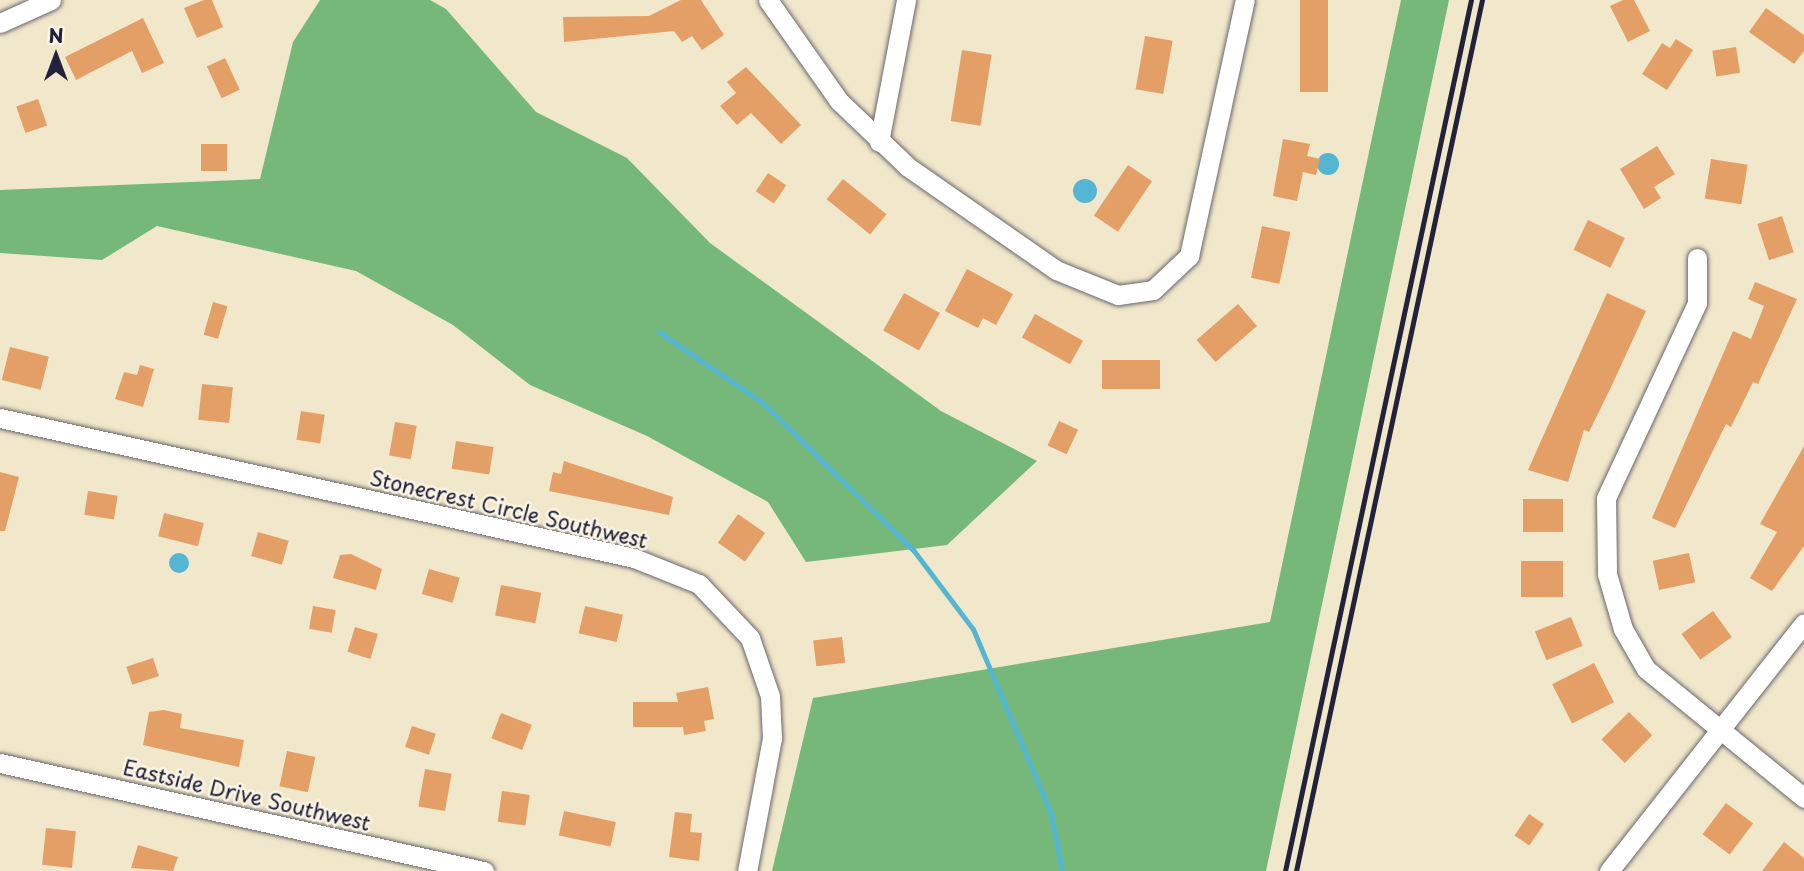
<!DOCTYPE html>
<style>
body{margin:0}
#map{position:relative;width:1804px;height:871px;overflow:hidden;background:#f1e7ca;font-family:"Playpen Sans",sans-serif}
div>[style]{position:absolute}
.forest>*{inset:0;background:#75b87a}
.water>*{inset:0;background:#55b6d4}
.round{border-radius:50%}
.stream>*{height:5px;margin:-2.5px;padding:0 2.5px;transform-origin:2.5px;border-radius:2.5px;background:#55b6d4}
.building>*{inset:0;background:#e49f67;transform-origin:0 0}
.roads{filter:drop-shadow(0 0 2px #6a676d) drop-shadow(0 0 2px #6a676d)}
.street>*{height:19px;margin:-9.5px;padding:0 9.5px;transform-origin:9.5px;border-radius:9.5px;background:#fff}
.rail>*{height:5px;margin:-2.5px;padding:0 2.5px;transform-origin:2.5px;border-radius:2.5px;background:#22223b}
span{translate:-50% -50%;white-space:nowrap;text-align:center;line-height:1.15;-webkit-text-stroke:5px #fcf5e5;paint-order:stroke}
.street-label{font-size:21px;color:#22223b}
.north{position:absolute;left:21px;top:21px;width:70px;height:70px;-webkit-text-stroke:5px #fcf5e5;paint-order:stroke;rotate:0deg;font-size:19px;font-weight:700;line-height:28px;text-align:center;color:#22223b}
.north::after{content:'';display:block;margin:auto;width:24px;height:32px;background:#22223b;clip-path:polygon(50% 0,100% 100%,50% 72%,0 100%)}
</style>
<div id="map">
<div class="forest">
<div style="clip-path:polygon(320px 0,430px 0,446px 9px,536px 112px,627px 158px,710px 243px,941px 411px,1037px 461px,947px 545px,806px 562px,768px 502px,647px 436px,530px 385px,453px 325px,356px 271px,157px 226px,102px 260px,0 253px,0 190px,260px 179px,293px 42px)"></div>
<div style="clip-path:polygon(1401px 0,1449px 0,1266px 871px,772px 871px,813px 698px,1270px 622px)"></div>
</div>
<div class="water">
<div class="round" style="left:1317px;top:153px;width:22px;height:22px"></div>
<div class="round" style="left:1073px;top:179px;width:24px;height:24px"></div>
<div class="round" style="left:169px;top:553px;width:20px;height:20px"></div>
</div>
<div class="stream">
<div style="left:659px;top:332px;width:126px;rotate:34.3deg"></div>
<div style="left:763px;top:403px;width:211px;rotate:44.4deg"></div>
<div style="left:914px;top:551px;width:98px;rotate:52.9deg"></div>
<div style="left:973px;top:629px;width:201px;rotate:67.1deg"></div>
<div style="left:1051px;top:814px;width:58px;rotate:79.1deg"></div>
</div>
<div class="building">
<div style="clip-path:polygon(204px 0,212px 0,223px 27px,197px 38px,184px 8px)"></div>
<div style="clip-path:polygon(681px 0,701px 0,724px 35px,702px 50px,692px 36px,682px 42px,674px 31px,564px 42px,563px 17px,649px 16px)"></div>
<div style="left:1300px;top:0;width:28px;height:92px"></div>
<div style="clip-path:polygon(1623px 0,1634px 0,1650px 31px,1628px 42px,1610px 6px)"></div>
<div style="clip-path:polygon(1766px 8px,1804px 35px,1804px 51px,1794px 64px,1749px 32px)"></div>
<div style="clip-path:polygon(143px 18px,164px 63px,142px 73px,132px 51px,76px 80px,65px 57px)"></div>
<div style="left:1145px;top:36px;width:28px;height:54px;rotate:10deg"></div>
<div style="clip-path:polygon(1676px 39px,1693px 50px,1667px 90px,1642px 74px,1662px 43px,1670px 48px)"></div>
<div style="left:1736px;top:47px;width:26px;height:24px;rotate:81deg"></div>
<div style="left:962px;top:50px;width:30px;height:72px;rotate:9deg"></div>
<div style="left:225px;top:58px;width:35px;height:20px;rotate:65deg"></div>
<div style="clip-path:polygon(746px 67px,801px 125px,781px 144px,751px 113px,737px 125px,720px 106px,736px 93px,727px 82px)"></div>
<div style="left:38px;top:99px;width:28px;height:23px;rotate:71deg"></div>
<div style="clip-path:polygon(1283px 139px,1310px 144px,1307px 156px,1320px 159px,1316px 175px,1303px 172px,1297px 201px,1273px 196px)"></div>
<div style="left:201px;top:144px;width:26px;height:27px"></div>
<div style="clip-path:polygon(1657px 146px,1675px 174px,1654px 187px,1661px 198px,1644px 209px,1620px 169px)"></div>
<div style="left:1711px;top:159px;width:37px;height:40px;rotate:9deg"></div>
<div style="left:1128px;top:165px;width:29px;height:61px;rotate:34deg"></div>
<div style="left:768px;top:173px;width:22px;height:22px;rotate:34deg"></div>
<div style="left:843px;top:179px;width:56px;height:26px;rotate:39deg"></div>
<div style="left:1782px;top:216px;width:38px;height:26px;rotate:72deg"></div>
<div style="left:1588px;top:220px;width:41px;height:33px;rotate:26deg"></div>
<div style="left:1262px;top:226px;width:29px;height:53px;rotate:12deg"></div>
<div style="clip-path:polygon(967px 269px,1013px 294px,996px 325px,983px 318px,978px 328px,945px 311px)"></div>
<div style="clip-path:polygon(1755px 282px,1797px 299px,1758px 384px,1753px 382px,1731px 427px,1726px 424px,1675px 528px,1652px 518px,1733px 331px,1751px 339px,1764px 306px,1748px 299px)"></div>
<div style="left:904px;top:293px;width:41px;height:43px;rotate:29deg"></div>
<div style="clip-path:polygon(1607px 293px,1646px 311px,1612px 385px,1589px 432px,1584px 430px,1568px 482px,1528px 470px)"></div>
<div style="left:213px;top:302px;width:15px;height:34px;rotate:16deg"></div>
<div style="left:1238px;top:304px;width:29px;height:55px;rotate:49deg"></div>
<div style="left:1035px;top:314px;width:55px;height:27px;rotate:29deg"></div>
<div style="left:10px;top:347px;width:40px;height:34px;rotate:14deg"></div>
<div style="left:1160px;top:360px;width:29px;height:58px;rotate:90deg"></div>
<div style="clip-path:polygon(140px 365px,154px 369px,143px 407px,115px 399px,124px 372px,137px 375px)"></div>
<div style="left:202px;top:384px;width:31px;height:36px;rotate:6deg"></div>
<div style="left:301px;top:411px;width:24px;height:29px;rotate:9deg"></div>
<div style="left:1059px;top:421px;width:21px;height:27px;rotate:25deg"></div>
<div style="left:395px;top:422px;width:22px;height:34px;rotate:10deg"></div>
<div style="left:456px;top:441px;width:38px;height:28px;rotate:9deg"></div>
<div style="clip-path:polygon(1804px 446px,1804px 546px,1772px 591px,1750px 578px,1777px 532px,1760px 524px)"></div>
<div style="clip-path:polygon(564px 461px,673px 497px,669px 515px,549px 491px,553px 472px,561px 474px)"></div>
<div style="clip-path:polygon(0 472px,19px 477px,5px 531px,0 531px)"></div>
<div style="left:88px;top:491px;width:30px;height:24px;rotate:9deg"></div>
<div style="left:1523px;top:499px;width:40px;height:33px"></div>
<div style="left:164px;top:513px;width:41px;height:24px;rotate:14deg"></div>
<div style="left:738px;top:514px;width:33px;height:35px;rotate:35deg"></div>
<div style="left:258px;top:532px;width:32px;height:25px;rotate:16deg"></div>
<div style="left:1689px;top:553px;width:30px;height:37px;rotate:78deg"></div>
<div style="clip-path:polygon(351px 554px,382px 569px,376px 590px,333px 578px,340px 555px)"></div>
<div style="left:1521px;top:561px;width:42px;height:36px"></div>
<div style="left:429px;top:569px;width:32px;height:26px;rotate:16deg"></div>
<div style="left:501px;top:585px;width:41px;height:31px;rotate:11deg"></div>
<div style="left:313px;top:606px;width:23px;height:23px;rotate:10deg"></div>
<div style="left:585px;top:606px;width:39px;height:28px;rotate:13deg"></div>
<div style="left:1713px;top:611px;width:32px;height:39px;rotate:54deg"></div>
<div style="left:1571px;top:617px;width:31px;height:39px;rotate:68deg"></div>
<div style="left:355px;top:627px;width:24px;height:26px;rotate:17deg"></div>
<div style="left:842px;top:637px;width:26px;height:29px;rotate:83deg"></div>
<div style="left:153px;top:658px;width:19px;height:28px;rotate:72deg"></div>
<div style="left:1594px;top:663px;width:44px;height:47px;rotate:63deg"></div>
<div style="clip-path:polygon(708px 687px,714px 719px,704px 721px,706px 731px,684px 735px,683px 727px,633px 727px,633px 702px,678px 702px,676px 693px)"></div>
<div style="clip-path:polygon(164px 710px,182px 714px,180px 728px,244px 740px,239px 767px,143px 745px,149px 712px)"></div>
<div style="left:1629px;top:712px;width:33px;height:39px;rotate:45deg"></div>
<div style="left:501px;top:713px;width:33px;height:27px;rotate:21deg"></div>
<div style="left:412px;top:726px;width:25px;height:22px;rotate:18deg"></div>
<div style="left:287px;top:751px;width:29px;height:36px;rotate:12deg"></div>
<div style="left:425px;top:769px;width:27px;height:38px;rotate:10deg"></div>
<div style="left:502px;top:791px;width:28px;height:31px;rotate:8deg"></div>
<div style="left:1726px;top:803px;width:34px;height:39px;rotate:37deg"></div>
<div style="left:564px;top:811px;width:53px;height:25px;rotate:12deg"></div>
<div style="clip-path:polygon(675px 812px,692px 814px,690px 832px,702px 833px,699px 861px,669px 857px)"></div>
<div style="left:1529px;top:814px;width:18px;height:26px;rotate:34deg"></div>
<div style="left:46px;top:828px;width:30px;height:37px;rotate:6deg"></div>
<div style="clip-path:polygon(1784px 842px,1804px 858px,1804px 871px,1762px 871px)"></div>
<div style="clip-path:polygon(138px 845px,178px 857px,173px 871px,131px 868px)"></div>
</div>
<div class="roads">
<div class="street">
<div style="left:768px;top:0;width:123px;rotate:54.9deg"></div>
<div style="left:839px;top:101px;width:95px;rotate:43.7deg"></div>
<div style="left:908px;top:167px;width:180px;rotate:34.8deg"></div>
<div style="left:1056px;top:270px;width:67px;rotate:22deg"></div>
<div style="left:1118px;top:295px;width:35px;rotate:-8deg"></div>
<div style="left:1153px;top:290px;width:50px;rotate:-43.4deg"></div>
<div style="left:1189px;top:256px;width:262px;rotate:-77.7deg"></div>
<div style="left:0;top:23px;width:56px;rotate:-24.3deg"></div>
<div style="left:879px;top:142px;width:145px;rotate:-79.2deg"></div>
<div style="left:1697px;top:258px;width:45px;rotate:90deg"></div>
<div style="left:1697px;top:303px;width:215px;rotate:115deg"></div>
<div style="left:1606px;top:498px;width:76px;rotate:89.2deg"></div>
<div style="left:1607px;top:574px;width:57px;rotate:73.8deg"></div>
<div style="left:1623px;top:629px;width:46px;rotate:60.1deg"></div>
<div style="left:1646px;top:669px;width:204px;rotate:39.2deg"></div>
<div style="left:0;top:418px;width:649px;rotate:12.45deg"></div>
<div style="left:634px;top:558px;width:70px;rotate:21.8deg"></div>
<div style="left:699px;top:584px;width:74px;rotate:46.6deg"></div>
<div style="left:750px;top:638px;width:61px;rotate:71deg"></div>
<div style="left:770px;top:696px;width:42px;rotate:87.3deg"></div>
<div style="left:772px;top:738px;width:135px;rotate:100.6deg"></div>
<div style="left:0;top:763px;width:496px;rotate:12.6deg"></div>
<div style="left:1609px;top:871px;width:315px;rotate:-51.8deg"></div>
</div>
</div>
<div class="rail">
<div style="left:1285px;top:871px;width:891px;rotate:-77.95deg"></div>
<div style="left:1296px;top:871px;width:891px;rotate:-77.95deg"></div>
</div>
<div class="street-label">
<span style="left:509px;top:508px;rotate:13deg">Stonecrest Circle Southwest</span>
<span style="left:247px;top:794px;rotate:13deg">Eastside Drive Southwest</span>
</div>
<div class="north">N</div>
</div>
